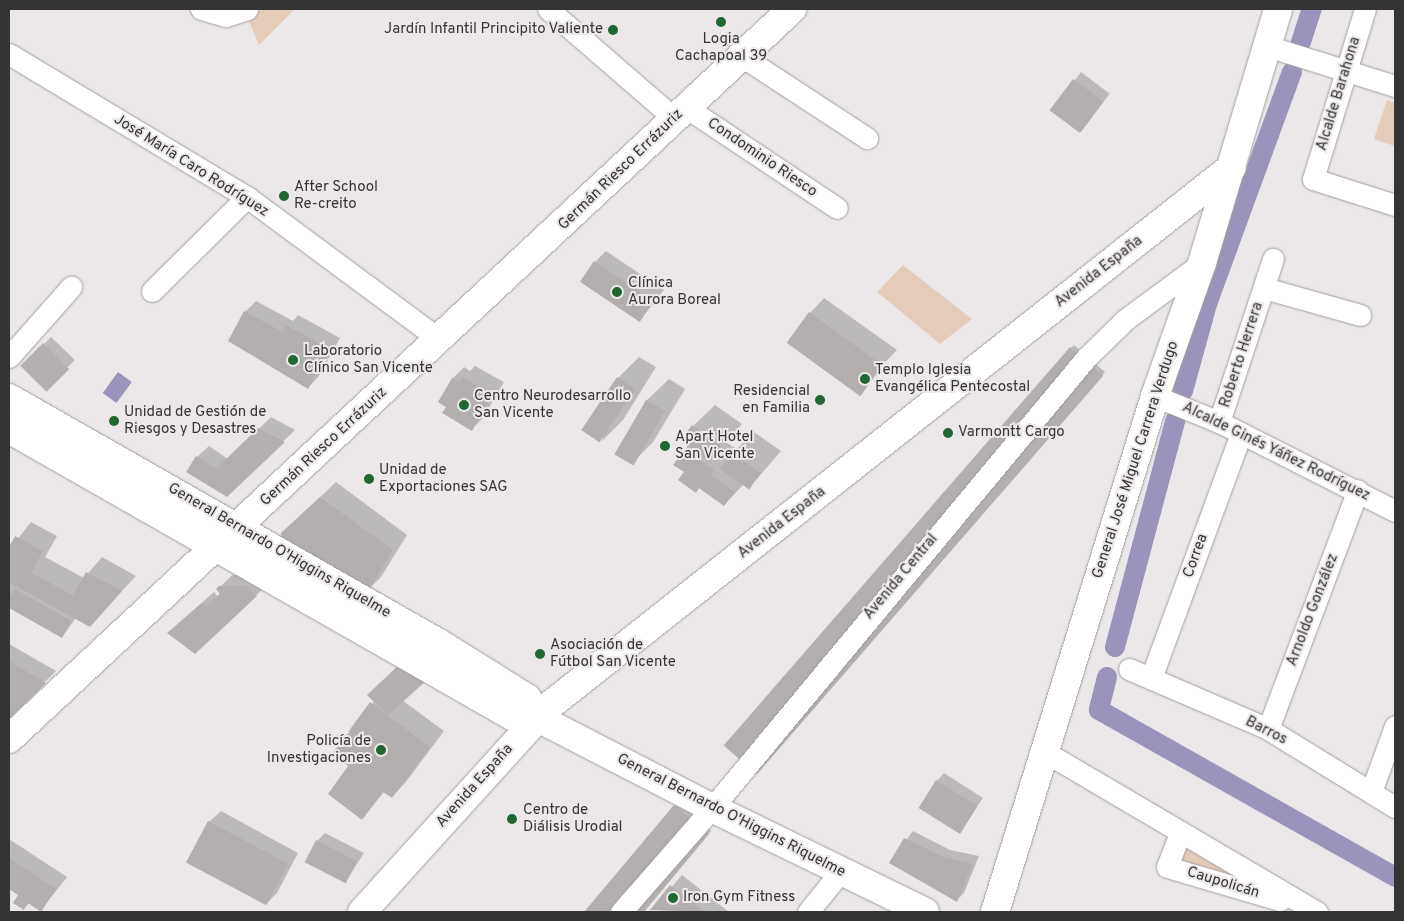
<!DOCTYPE html>
<meta charset="utf-8">
<style>
body{margin:0}
#map{position:relative;width:1404px;height:921px;overflow:hidden;background:#ece8ea;font-family:Overpass,sans-serif}
div>[style]{position:absolute}
.green>*{inset:0;background:#e4ccbb}
.water>*{inset:0;background:#9a94bc;transform-origin:0 0}
.shadow>*{inset:0;background:#0003;transform-origin:0 0}
.canal>*{height:20px;margin:-10px;padding:0 10px;transform-origin:10px;border-radius:10px;background:#9a94bc}
.building>*{inset:0;background:#b3afae;transform-origin:0 0}
.roads{filter:drop-shadow(0 0 1px #a29e9f) drop-shadow(0 0 1px #a29e9f)}
.street>*{height:21px;margin:-10.5px;padding:0 10.5px;transform-origin:10.5px;border-radius:10.5px;background:#fff}
.secondary>*{height:28px;margin:-14px;padding:0 14px;transform-origin:14px;border-radius:14px;background:#fff}
.dots>*{width:14px;height:14px;translate:-50% -50%;box-sizing:border-box;border:2px solid #ece8ea;border-radius:50%}
span{translate:-50% -50%;white-space:nowrap;text-align:center;line-height:1.15;-webkit-text-stroke:4px #ece8ea;paint-order:stroke}
.poi-label{font-size:15px;color:#353434}
.right{translate:-100% -50%;text-align:right}
.left{translate:0 -50%;text-align:left}
.street-label{font-size:15px;color:#353434}
.frame{position:absolute;inset:0;border:10px solid #353434;pointer-events:none}
</style>
<div id="map">
<div class="green">
<div style="clip-path:polygon(261px 9px,295px 9px,259px 45px,249px 21px)"></div>
<div style="clip-path:polygon(1387px 100px,1395px 103px,1395px 146px,1374px 139px)"></div>
<div style="clip-path:polygon(903px 265px,972px 319px,940px 344px,877px 292px)"></div>
<div style="clip-path:polygon(1185px 843px,1251px 881px,1176px 864px)"></div>
</div>
<div class="water">
<div style="left:118px;top:372px;width:17px;height:26px;rotate:36deg"></div>
</div>
<div class="shadow">
<div style="left:1081px;top:72px;width:36px;height:48px;rotate:37deg"></div>
<div style="clip-path:polygon(606px 251px,664px 290px,640px 320px,595px 262px)"></div>
<div style="clip-path:polygon(824px 298px,897px 350px,871px 377px,810px 313px)"></div>
<div style="clip-path:polygon(256px 301px,293px 321px,298px 315px,340px 338px,319px 376px,308px 388px,245px 312px)"></div>
<div style="left:51px;top:337px;width:33px;height:40px;rotate:44deg"></div>
<div style="clip-path:polygon(1074px 345px,1105px 372px,759px 769px,1071px 348px)"></div>
<div style="clip-path:polygon(639px 357px,656px 367px,623px 420px,602px 441px,618px 378px)"></div>
<div style="clip-path:polygon(475px 366px,504px 382px,483px 418px,472px 429px,440px 402px,453px 378px,464px 367px,470px 371px)"></div>
<div style="clip-path:polygon(669px 379px,685px 389px,653px 442px,632px 463px,615px 453px,647px 400px)"></div>
<div style="clip-path:polygon(715px 405px,742px 424px,727px 443px,737px 449px,754px 432px,781px 451px,749px 488px,744px 484px,724px 505px,685px 472px,686px 450px,693px 426px)"></div>
<div style="clip-path:polygon(271px 417px,295px 430px,226px 496px,197px 457px,209px 446px,228px 459px)"></div>
<div style="clip-path:polygon(336px 482px,407px 535px,381px 577px,366px 592px,298px 518px)"></div>
<div style="clip-path:polygon(31px 522px,57px 536px,45px 557px,84px 578px,102px 557px,136px 576px,104px 610px,76px 618px,62px 637px,9px 606px,9px 550px)"></div>
<div style="clip-path:polygon(232px 575px,258px 575px,268px 584px,195px 653px,180px 622px,214px 592px,217px 596px,221px 593px,217px 590px)"></div>
<div style="clip-path:polygon(9px 644px,56px 671px,9px 717px)"></div>
<div style="clip-path:polygon(374px 700px,402px 700px,444px 731px,406px 782px,392px 797px,384px 792px,362px 818px,350px 766px)"></div>
<div style="clip-path:polygon(944px 773px,983px 798px,959px 832px,937px 781px)"></div>
<div style="clip-path:polygon(678px 803px,711px 831px,643px 912px,586px 912px)"></div>
<div style="clip-path:polygon(221px 811px,298px 853px,277px 893px,266px 904px,209px 822px)"></div>
<div style="clip-path:polygon(913px 831px,950px 850px,979px 856px,964px 893px,957px 900px,890px 862px)"></div>
<div style="clip-path:polygon(325px 833px,364px 853px,345px 883px,317px 841px)"></div>
<div style="clip-path:polygon(9px 839px,67px 877px,41px 910px,29px 903px,24px 908px,20px 895px,9px 888px)"></div>
<div style="clip-path:polygon(682px 875px,729px 912px,652px 910px)"></div>
</div>
<div class="canal">
<div style="left:1301px;top:42px;width:35px;rotate:-72deg"></div>
<div style="left:1183px;top:391px;width:90px;rotate:-74.6deg"></div>
<div style="left:1207px;top:304px;width:247px;rotate:-69.9deg"></div>
<div style="left:1115px;top:647px;width:234px;rotate:-75.1deg"></div>
<div style="left:1107px;top:677px;width:34px;rotate:104deg"></div>
<div style="left:1099px;top:710px;width:340px;rotate:29.4deg"></div>
</div>
<div class="building">
<div style="left:1073px;top:79px;width:38px;height:39px;rotate:37deg"></div>
<div style="left:594px;top:261px;width:72px;height:25px;rotate:34deg"></div>
<div style="clip-path:polygon(244px 311px,283px 332px,286px 325px,330px 349px,308px 389px,228px 341px)"></div>
<div style="left:809px;top:312px;width:91px;height:38px;rotate:36deg"></div>
<div style="left:43px;top:343px;width:37px;height:32px;rotate:45deg"></div>
<div style="left:1070px;top:347px;width:44px;height:528px;rotate:41deg"></div>
<div style="clip-path:polygon(462px 377px,493px 394px,472px 431px,442px 413px,446px 407px,438px 402px,452px 378px,460px 382px)"></div>
<div style="left:617px;top:377px;width:22px;height:64px;rotate:34deg"></div>
<div style="left:646px;top:400px;width:22px;height:63px;rotate:30deg"></div>
<div style="left:692px;top:425px;width:36px;height:19px;rotate:36deg"></div>
<div style="clip-path:polygon(258px 428px,285px 442px,227px 497px,186px 472px,196px 456px,216px 469px)"></div>
<div style="clip-path:polygon(685px 449px,714px 470px,711px 475px,735px 492px,724px 506px,699px 488px,696px 493px,678px 480px,684px 472px,673px 465px)"></div>
<div style="left:732px;top:453px;width:35px;height:20px;rotate:35deg"></div>
<div style="clip-path:polygon(320px 497px,393px 550px,366px 594px,282px 545px,281px 533px)"></div>
<div style="clip-path:polygon(15px 536px,43px 551px,31px 573px,73px 595px,86px 572px,122px 591px,90px 627px,9px 582px,9px 547px)"></div>
<div style="clip-path:polygon(219px 586px,247px 586px,257px 596px,195px 654px,167px 633px,202px 603px,205px 606px,220px 594px,216px 589px)"></div>
<div style="clip-path:polygon(15px 589px,71px 621px,62px 638px,9px 608px,9px 594px,11px 595px)"></div>
<div style="clip-path:polygon(9px 661px,46px 683px,9px 719px)"></div>
<div style="clip-path:polygon(400px 664px,427px 680px,388px 715px,367px 695px)"></div>
<div style="clip-path:polygon(370px 702px,430px 747px,392px 798px,383px 792px,362px 820px,328px 794px,348px 766px,332px 754px)"></div>
<div style="left:936px;top:780px;width:49px;height:33px;rotate:32deg"></div>
<div style="clip-path:polygon(674px 805px,709px 834px,644px 912px,584px 912px)"></div>
<div style="left:208px;top:821px;width:91px;height:47px;rotate:28deg"></div>
<div style="clip-path:polygon(904px 838px,943px 857px,973px 864px,957px 902px,889px 863px)"></div>
<div style="left:316px;top:840px;width:46px;height:25px;rotate:27deg"></div>
<div style="clip-path:polygon(9px 858px,56px 889px,41px 912px,28px 903px,24px 910px,13px 903px,18px 895px,9px 889px)"></div>
<div style="clip-path:polygon(670px 885px,704px 912px,650px 910px)"></div>
</div>
<div class="roads">
<div class="street">
<div style="left:201px;top:9px;width:26px;rotate:16deg"></div>
<div style="left:226px;top:16px;width:22px;rotate:-18deg"></div>
<div style="left:548px;top:9px;width:168px;rotate:40.9deg"></div>
<div style="left:1365px;top:9px;width:178px;rotate:107deg"></div>
<div style="left:1313px;top:179px;width:86px;rotate:17.6deg"></div>
<div style="left:1267px;top:46px;width:134px;rotate:17.4deg"></div>
<div style="left:9px;top:54px;width:278px;rotate:31deg"></div>
<div style="left:247px;top:197px;width:240px;rotate:36.5deg"></div>
<div style="left:740px;top:55px;width:152px;rotate:33.2deg"></div>
<div style="left:687px;top:108px;width:180px;rotate:33.7deg"></div>
<div style="left:1264px;top:288px;width:100px;rotate:15.7deg"></div>
<div style="left:152px;top:291px;width:134px;rotate:-44.7deg"></div>
<div style="left:9px;top:357px;width:94px;rotate:-48.5deg"></div>
<div style="left:1155px;top:396px;width:69px;rotate:22.1deg"></div>
<div style="left:1219px;top:422px;width:197px;rotate:26.8deg"></div>
<div style="left:1219px;top:422px;width:172px;rotate:-71.7deg"></div>
<div style="left:1129px;top:669px;width:151px;rotate:23.3deg"></div>
<div style="left:1268px;top:729px;width:149px;rotate:31.6deg"></div>
<div style="left:1151px;top:678px;width:261px;rotate:-69.8deg"></div>
<div style="left:1268px;top:729px;width:255px;rotate:-69.4deg"></div>
<div style="left:1045px;top:752px;width:316px;rotate:30.5deg"></div>
<div style="left:1371px;top:792px;width:70px;rotate:-70deg"></div>
<div style="left:1180px;top:833px;width:36px;rotate:111deg"></div>
<div style="left:1167px;top:867px;width:118px;rotate:16.3deg"></div>
<div style="left:621px;top:912px;width:138px;rotate:-48.8deg"></div>
<div style="left:712px;top:808px;width:585px;rotate:-50.27deg"></div>
<div style="left:1086px;top:358px;width:56px;rotate:-44.3deg"></div>
<div style="left:1126px;top:319px;width:94px;rotate:-36.4deg"></div>
<div style="left:808px;top:912px;width:53px;rotate:-51.2deg"></div>
</div>
<div class="secondary">
<div style="left:9px;top:398px;width:493px;rotate:29.7deg"></div>
<div style="left:437px;top:642px;width:106px;rotate:31.9deg"></div>
<div style="left:527px;top:698px;width:23px;rotate:61deg"></div>
<div style="left:9px;top:429px;width:579px;rotate:29.71deg"></div>
<div style="left:512px;top:716px;width:26px;rotate:4deg"></div>
<div style="left:538px;top:718px;width:196px;rotate:27.3deg"></div>
<div style="left:712px;top:808px;width:237px;rotate:26deg"></div>
<div style="left:9px;top:739px;width:1071px;rotate:-42.99deg"></div>
<div style="left:362px;top:912px;width:278px;rotate:-47.8deg"></div>
<div style="left:549px;top:706px;width:870px;rotate:-38.28deg"></div>
<div style="left:995px;top:912px;width:540px;rotate:-72.77deg"></div>
<div style="left:1155px;top:396px;width:141px;rotate:-70.5deg"></div>
<div style="left:1202px;top:263px;width:265px;rotate:-73.3deg"></div>
</div>
</div>
<div class="dots">
<div style="left:721px;top:22px;background:#216733"></div>
<div style="left:613px;top:30px;background:#216733"></div>
<div style="left:284px;top:196px;background:#216733"></div>
<div style="left:617px;top:292px;background:#216733"></div>
<div style="left:293px;top:360px;background:#216733"></div>
<div style="left:865px;top:379px;background:#216733"></div>
<div style="left:820px;top:400px;background:#216733"></div>
<div style="left:464px;top:405px;background:#216733"></div>
<div style="left:114px;top:421px;background:#216733"></div>
<div style="left:948px;top:433px;background:#216733"></div>
<div style="left:665px;top:446px;background:#216733"></div>
<div style="left:369px;top:479px;background:#216733"></div>
<div style="left:540px;top:654px;background:#216733"></div>
<div style="left:381px;top:750px;background:#216733"></div>
<div style="left:512px;top:819px;background:#216733"></div>
<div style="left:673px;top:898px;background:#216733"></div>
</div>
<div class="poi-label">
<span class="right" style="left:603px;top:30px">Jardín Infantil Principito Valiente</span>
<span style="left:721px;top:48px">Logia<br>Cachapoal 39</span>
<span class="left" style="left:294px;top:196px">After School<br>Re-creito</span>
<span class="left" style="left:628px;top:292px">Clínica<br>Aurora Boreal</span>
<span class="left" style="left:304px;top:360px">Laboratorio<br>Clínico San Vicente</span>
<span class="left" style="left:875px;top:379px">Templo Iglesia<br>Evangélica Pentecostal</span>
<span class="right" style="left:810px;top:400px">Residencial<br>en Familia</span>
<span class="left" style="left:474px;top:405px">Centro Neurodesarrollo<br>San Vicente</span>
<span class="left" style="left:124px;top:421px">Unidad de Gestión de<br>Riesgos y Desastres</span>
<span class="left" style="left:958px;top:433px">Varmontt Cargo</span>
<span class="left" style="left:675px;top:446px">Apart Hotel<br>San Vicente</span>
<span class="left" style="left:379px;top:479px">Unidad de<br>Exportaciones SAG</span>
<span class="left" style="left:550px;top:654px">Asociación de<br>Fútbol San Vicente</span>
<span class="right" style="left:371px;top:750px">Policía de<br>Investigaciones</span>
<span class="left" style="left:523px;top:819px">Centro de<br>Diálisis Urodial</span>
<span class="left" style="left:683px;top:898px">Iron Gym Fitness</span>
</div>
<div class="street-label">
<span style="left:1339px;top:94px;rotate:-73deg">Alcalde Barahona</span>
<span style="left:762px;top:158px;rotate:34deg">Condominio Riesco</span>
<span style="left:191px;top:166px;rotate:32deg">José María Caro Rodríguez</span>
<span style="left:621px;top:170px;rotate:-44deg">Germán Riesco Errázuriz</span>
<span style="left:1099px;top:272px;rotate:-38deg">Avenida España</span>
<span style="left:1242px;top:355px;rotate:-72deg">Roberto Herrera</span>
<span style="left:324px;top:447px;rotate:-43deg">Germán Riesco Errázuriz</span>
<span style="left:1276px;top:452px;rotate:26deg">Alcalde Ginés Yáñez Rodríguez</span>
<span style="left:1136px;top:460px;rotate:-72deg">General José Miguel Carrera Verdugo</span>
<span style="left:782px;top:523px;rotate:-38deg">Avenida España</span>
<span style="left:279px;top:551px;rotate:30deg">General Bernardo O'Higgins Riquelme</span>
<span style="left:1196px;top:556px;rotate:-70deg">Correa</span>
<span style="left:901px;top:577px;rotate:-50deg">Avenida Central</span>
<span style="left:1313px;top:610px;rotate:-69deg">Arnoldo González</span>
<span style="left:1266px;top:731px;rotate:27deg">Barros</span>
<span style="left:475px;top:786px;rotate:-48deg">Avenida España</span>
<span style="left:731px;top:816px;rotate:27deg">General Bernardo O'Higgins Riquelme</span>
<span style="left:1223px;top:883px;rotate:17deg">Caupolicán</span>
</div>
<div class="frame"></div>
</div>
